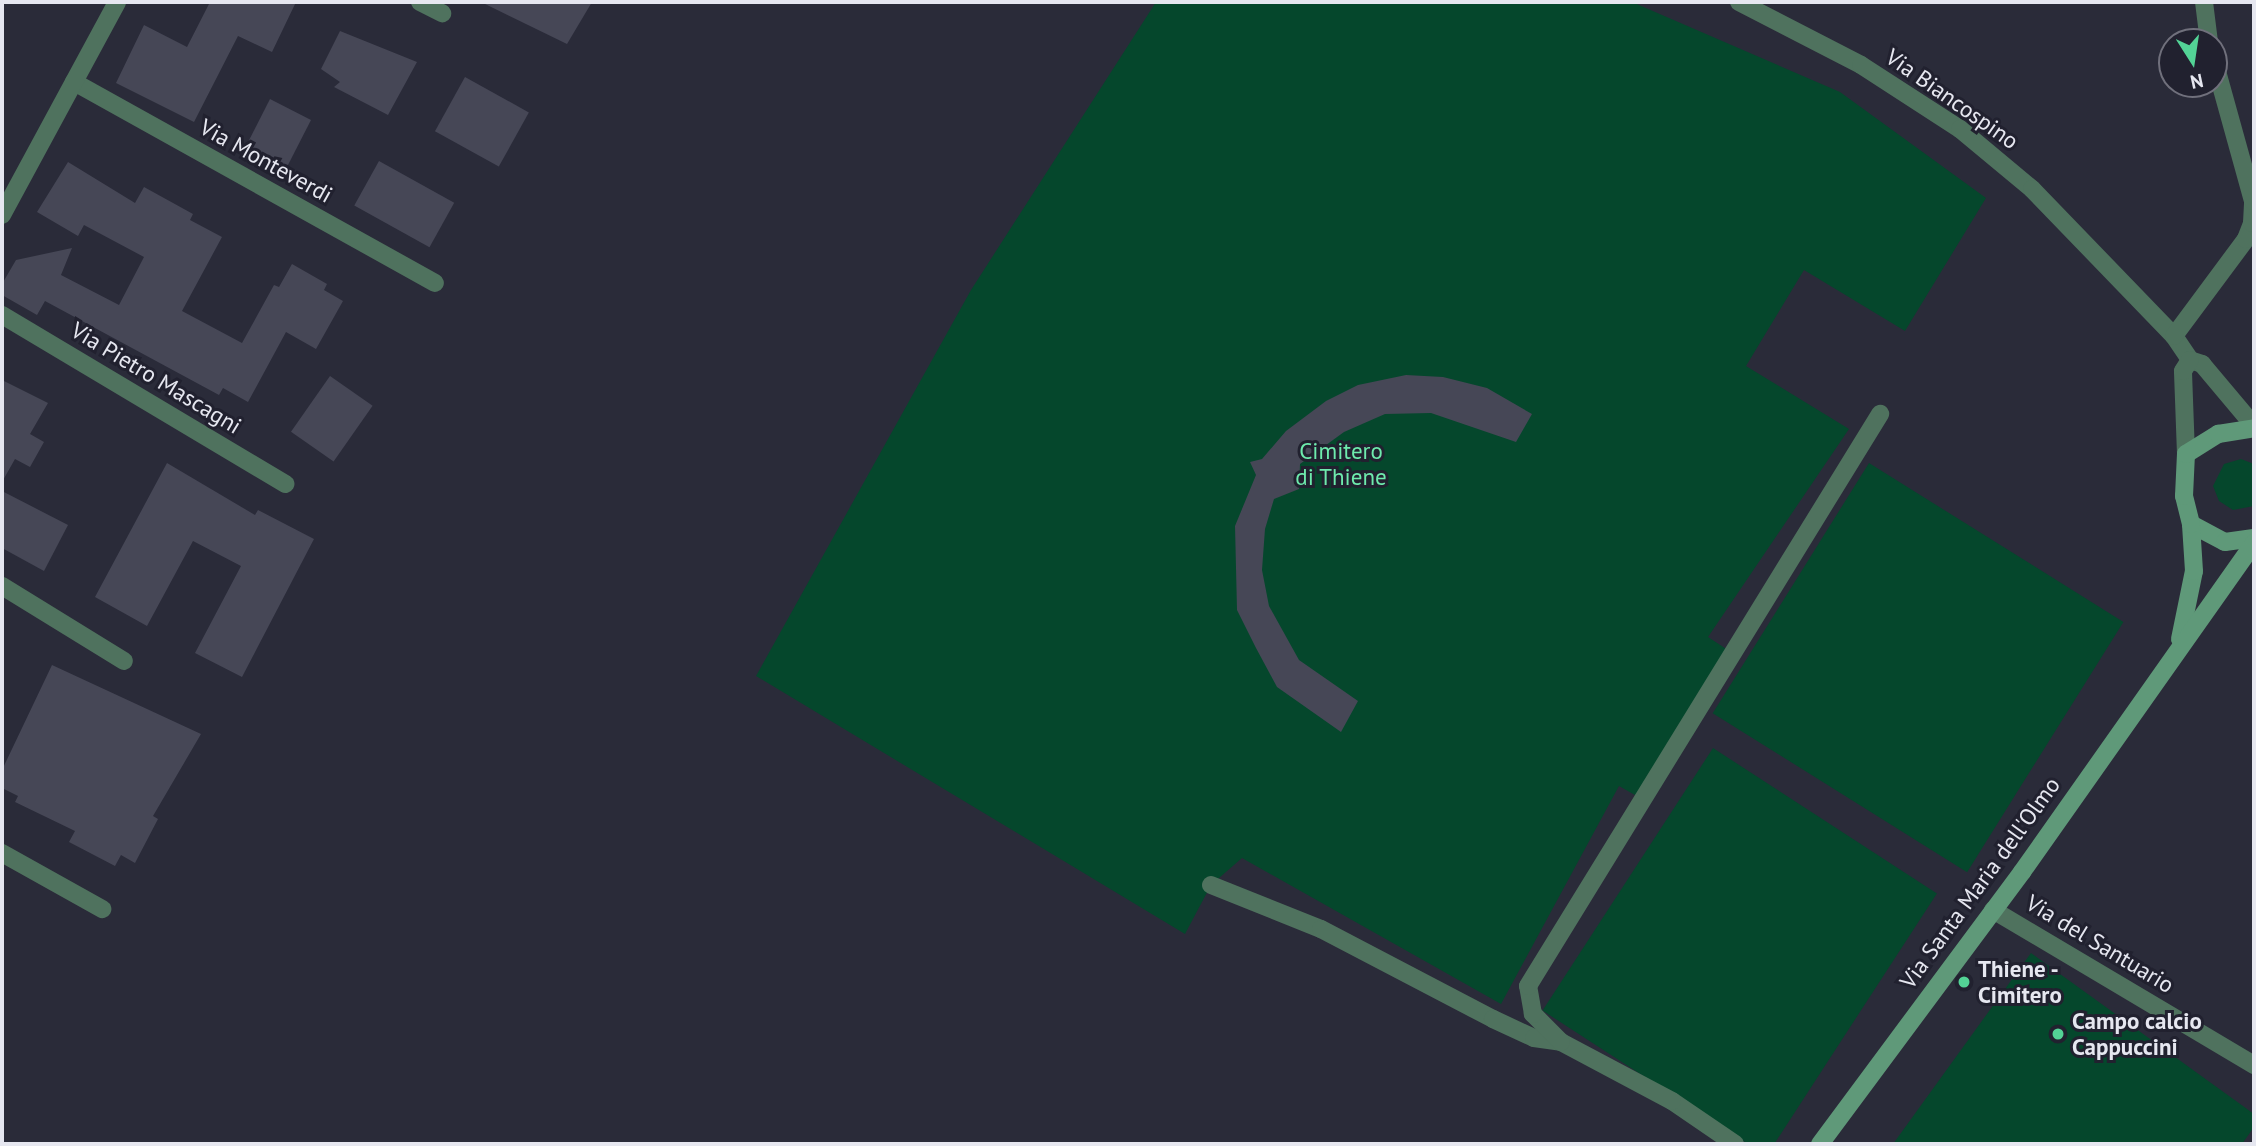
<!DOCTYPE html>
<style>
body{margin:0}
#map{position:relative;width:2256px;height:1146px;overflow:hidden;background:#2a2b39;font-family:"PT Sans",sans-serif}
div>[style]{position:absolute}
.green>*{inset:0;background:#05472c;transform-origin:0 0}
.building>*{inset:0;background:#464756;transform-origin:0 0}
.minor>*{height:18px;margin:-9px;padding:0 9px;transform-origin:9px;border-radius:9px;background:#4f725e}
.secondary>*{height:18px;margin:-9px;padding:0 9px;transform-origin:9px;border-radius:9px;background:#5f9979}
.dots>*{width:19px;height:19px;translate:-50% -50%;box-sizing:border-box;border:4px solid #21212f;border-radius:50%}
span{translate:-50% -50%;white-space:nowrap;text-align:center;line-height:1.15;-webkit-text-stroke:6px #21212f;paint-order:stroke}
.street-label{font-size:23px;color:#e6e7f0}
.park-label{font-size:23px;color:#6eebad}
.poi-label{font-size:23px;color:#e6e7f0;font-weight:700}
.left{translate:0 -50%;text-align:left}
.frame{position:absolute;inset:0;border:4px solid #e6e7f0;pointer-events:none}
.north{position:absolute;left:2158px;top:28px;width:70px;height:70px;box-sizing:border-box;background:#21212f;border:2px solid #70707c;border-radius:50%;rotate:168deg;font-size:19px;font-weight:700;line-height:28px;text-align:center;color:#e6e7f0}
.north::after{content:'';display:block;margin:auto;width:24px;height:32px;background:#53d396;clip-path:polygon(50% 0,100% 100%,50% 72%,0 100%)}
</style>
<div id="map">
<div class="green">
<div style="clip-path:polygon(1156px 2px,1632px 2px,1840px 92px,1986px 198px,1905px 331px,1804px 270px,1746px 366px,1849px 429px,1708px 637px,1731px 652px,1642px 799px,1619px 786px,1501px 1004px,1242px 858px,1211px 885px,1185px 934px,756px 676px,971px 290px)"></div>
<div style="clip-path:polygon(2241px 459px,2254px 464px,2254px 506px,2233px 510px,2219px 501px,2213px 486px,2224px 464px)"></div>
<div style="left:1869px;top:463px;width:300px;height:295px;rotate:32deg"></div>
<div style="left:1713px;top:748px;width:267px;height:313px;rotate:33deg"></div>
<div style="clip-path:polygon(2031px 953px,2254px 1114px,2254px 1127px,2242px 1144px,1893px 1144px)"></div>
</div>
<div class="building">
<div style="clip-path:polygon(210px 2px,296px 2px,272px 52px,238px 36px,194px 122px,116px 83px,144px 25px,187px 47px)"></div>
<div style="clip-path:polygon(481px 2px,592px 2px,567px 44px)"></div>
<div style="clip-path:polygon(340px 31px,417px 62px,388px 115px,334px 87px,340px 82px,321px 69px)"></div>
<div style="left:465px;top:77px;width:73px;height:62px;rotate:29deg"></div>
<div style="left:270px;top:99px;width:46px;height:56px;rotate:27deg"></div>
<div style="left:379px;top:161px;width:86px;height:51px;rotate:29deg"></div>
<div style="clip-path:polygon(68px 162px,135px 203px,144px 187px,193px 214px,190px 220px,222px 237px,182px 311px,242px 343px,274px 285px,279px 287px,292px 264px,327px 284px,324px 290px,343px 301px,316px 349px,286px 332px,248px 402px,223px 388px,219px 395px,45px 301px,37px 315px,2px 295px,2px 284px,16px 260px,72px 248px,61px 275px,119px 305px,144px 257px,84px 225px,78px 236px,37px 212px)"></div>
<div style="clip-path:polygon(1406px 375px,1443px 377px,1487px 388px,1532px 414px,1516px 442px,1431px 413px,1385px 414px,1344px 432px,1300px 464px,1299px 489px,1274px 499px,1265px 529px,1262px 570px,1269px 606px,1299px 660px,1358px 701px,1341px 732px,1277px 687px,1256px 648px,1237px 610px,1235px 526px,1256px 475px,1250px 462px,1262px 459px,1286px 431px,1326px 401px,1358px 385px)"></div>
<div style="left:330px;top:376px;width:52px;height:68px;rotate:35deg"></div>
<div style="clip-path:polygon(2px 380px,48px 403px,30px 434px,44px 442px,30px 467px,15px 459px,2px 482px)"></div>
<div style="clip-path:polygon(167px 463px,255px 515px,258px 510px,314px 539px,242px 677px,195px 653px,241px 566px,193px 541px,147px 626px,95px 597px)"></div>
<div style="clip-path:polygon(2px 491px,68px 525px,44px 571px,2px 548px)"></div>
<div style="clip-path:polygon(52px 665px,201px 734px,153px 816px,158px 819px,135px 863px,121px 855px,115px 866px,69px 842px,75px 831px,15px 802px,18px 796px,2px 788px,2px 770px)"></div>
</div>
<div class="minor">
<div style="left:420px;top:2px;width:25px;rotate:27deg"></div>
<div style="left:1739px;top:2px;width:137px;rotate:27.3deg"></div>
<div style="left:1861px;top:65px;width:118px;rotate:32.9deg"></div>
<div style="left:1960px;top:129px;width:94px;rotate:39.8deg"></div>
<div style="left:2032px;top:189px;width:204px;rotate:46deg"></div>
<div style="left:2174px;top:336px;width:29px;rotate:56deg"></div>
<div style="left:2190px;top:360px;width:13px;rotate:18deg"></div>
<div style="left:2202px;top:364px;width:81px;rotate:50deg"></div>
<div style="left:2204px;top:2px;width:40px;rotate:82.9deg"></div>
<div style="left:74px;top:82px;width:413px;rotate:29.1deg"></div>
<div style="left:2px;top:215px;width:242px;rotate:-61.6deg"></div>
<div style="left:2px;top:315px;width:330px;rotate:30.8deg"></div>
<div style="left:2174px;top:336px;width:121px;rotate:-53.4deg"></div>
<div style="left:2246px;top:239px;width:17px;rotate:-69deg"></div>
<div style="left:2252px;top:223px;width:22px;rotate:-87deg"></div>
<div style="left:2253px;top:201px;width:146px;rotate:-105.5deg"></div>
<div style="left:2186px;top:454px;width:83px;rotate:-92.1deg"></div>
<div style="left:2183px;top:371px;width:13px;rotate:-58deg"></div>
<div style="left:2px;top:586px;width:143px;rotate:31.6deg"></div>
<div style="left:2px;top:853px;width:115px;rotate:29.2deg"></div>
<div style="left:1211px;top:885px;width:118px;rotate:21.8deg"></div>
<div style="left:1321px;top:929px;width:194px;rotate:27.6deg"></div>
<div style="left:1493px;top:1019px;width:45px;rotate:24.9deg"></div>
<div style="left:1534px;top:1038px;width:27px;rotate:8deg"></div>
<div style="left:1993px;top:910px;width:304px;rotate:30.7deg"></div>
<div style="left:1735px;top:1144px;width:76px;rotate:-145.7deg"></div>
<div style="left:1672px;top:1101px;width:126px;rotate:-152deg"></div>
<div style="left:1561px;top:1042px;width:40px;rotate:-135deg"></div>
<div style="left:1533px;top:1014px;width:28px;rotate:-100deg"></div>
<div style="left:1528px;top:986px;width:672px;rotate:-58.39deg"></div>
</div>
<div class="secondary">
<div style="left:2191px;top:524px;width:38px;rotate:28deg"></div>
<div style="left:2225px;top:542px;width:29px;rotate:-8deg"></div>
<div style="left:2180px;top:639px;width:69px;rotate:-78.4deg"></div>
<div style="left:2194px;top:571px;width:47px;rotate:-93.7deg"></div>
<div style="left:2191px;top:524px;width:29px;rotate:-104deg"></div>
<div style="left:2184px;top:496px;width:42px;rotate:-87.3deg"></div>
<div style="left:2186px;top:454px;width:38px;rotate:-32deg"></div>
<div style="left:2218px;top:434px;width:36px;rotate:-9deg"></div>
<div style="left:1820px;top:1144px;width:339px;rotate:-53.4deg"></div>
<div style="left:2022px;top:872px;width:403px;rotate:-54.8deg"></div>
</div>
<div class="dots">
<div style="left:1964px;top:982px;background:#53d396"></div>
<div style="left:2058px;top:1034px;background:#53d396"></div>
</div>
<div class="street-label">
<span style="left:1952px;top:99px;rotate:35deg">Via Biancospino</span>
<span style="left:266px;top:161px;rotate:29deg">Via Monteverdi</span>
<span style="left:156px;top:378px;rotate:31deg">Via Pietro Mascagni</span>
<span style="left:1980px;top:883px;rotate:-54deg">Via Santa Maria dell'Olmo</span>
<span style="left:2100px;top:944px;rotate:31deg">Via del Santuario</span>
</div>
<div class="park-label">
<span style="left:1341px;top:464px">Cimitero<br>di Thiene</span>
</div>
<div class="poi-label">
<span class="left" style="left:1978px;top:982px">Thiene -<br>Cimitero</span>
<span class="left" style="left:2072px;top:1034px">Campo calcio<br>Cappuccini</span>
</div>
<div class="frame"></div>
<div class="north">N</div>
</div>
